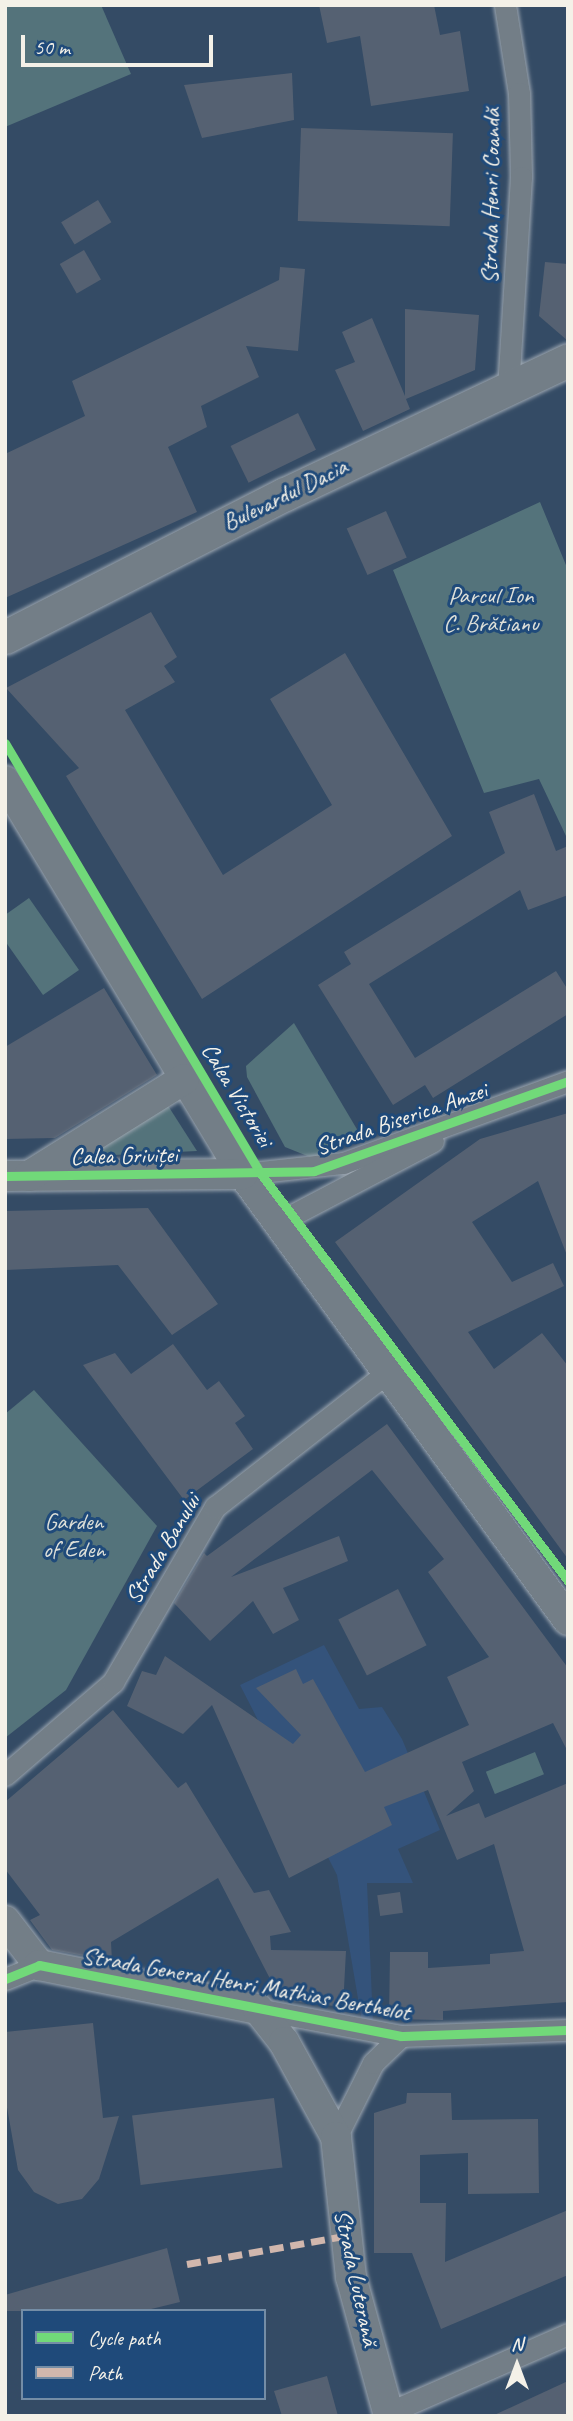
<!DOCTYPE html>
<meta charset="utf-8">
<style>
body{margin:0}
#map{position:relative;width:573px;height:2421px;overflow:hidden;background:#344b65;font-family:Caveat,sans-serif}
div>[style]{position:absolute}
.built>*{inset:0;background:#34537b}
.green>*{inset:0;background:#54737b;transform-origin:0 0}
.building>*{inset:0;background:#556172;transform-origin:0 0}
.roads{filter:drop-shadow(0 0 2px #9ba5af) drop-shadow(0 0 2px #9ba5af)}
.street>*{height:21px;margin:-10.5px;padding:0 10.5px;transform-origin:10.5px;border-radius:10.5px;background:#737e87}
.secondary>*{height:30px;margin:-15px;padding:0 15px;transform-origin:15px;border-radius:15px;background:#737e87}
.primary>*{height:33px;margin:-16.5px;padding:0 16.5px;transform-origin:16.5px;border-radius:16.5px;background:#737e87}
.quiet>*{height:7px;margin-top:-3.5px;transform-origin:0;background:repeating-linear-gradient(90deg,#d1b7ad 0 14px,transparent 0 21px)}
.cycleway>*{height:9px;margin:-4.5px;padding:0 4.5px;transform-origin:4.5px;border-radius:4.5px;background:#71d979}
span{translate:-50% -50%;white-space:nowrap;text-align:center;line-height:1.15;-webkit-text-stroke:6px #1f4a7a;paint-order:stroke}
.street-label{font-size:24px;color:#f4f1e8}
.park-label{font-size:24px;color:#dddfd8}
.frame{position:absolute;inset:0;border:7px solid #f4f1e8;pointer-events:none}
.legend{position:absolute;left:21px;top:2309px;width:245px;height:91px;box-sizing:border-box;background:#1f4a7a;border:2px solid #748da6;margin:0;padding:9px 12px;list-style:none;font-size:21px;color:#f4f1e8}
.legend li{display:flex;align-items:center;gap:14px;height:35px}
.legend b{width:35px;border:2px solid #748da6}
.north{position:absolute;left:482px;top:2330px;width:70px;height:70px;-webkit-text-stroke:5px #1f4a7a;paint-order:stroke;rotate:0deg;font-size:19px;font-weight:700;line-height:28px;text-align:center;color:#f4f1e8}
.north::after{content:'';display:block;margin:auto;width:24px;height:32px;background:#f4f1e8;clip-path:polygon(50% 0,100% 100%,50% 72%,0 100%)}
.scale{position:absolute;left:21px;top:35px;width:192px;height:32px;box-sizing:border-box;border:4px solid #f4f1e8;border-top:0;padding-left:9px;font-size:21px;line-height:24px;white-space:nowrap;color:#f4f1e8;-webkit-text-stroke:5px #1f4a7a;paint-order:stroke}
</style>
<div id="map">
<div class="built">
<div style="clip-path:polygon(324px 1645px,359px 1709px,382px 1707px,402px 1739px,440px 1830px,398px 1849px,413px 1883px,367px 1883px,373px 2023px,362px 2022px,337px 1875px,240px 1685px)"></div>
</div>
<div class="green">
<div style="clip-path:polygon(5px 5px,101px 5px,131px 74px,5px 127px)"></div>
<div style="clip-path:polygon(540px 502px,568px 570px,566px 836px,539px 779px,484px 793px,393px 570px)"></div>
<div style="clip-path:polygon(29px 898px,79px 970px,43px 995px,5px 941px,5px 915px)"></div>
<div style="clip-path:polygon(294px 1023px,358px 1131px,315px 1159px,285px 1147px,247px 1077px,246px 1066px)"></div>
<div style="clip-path:polygon(165px 1101px,197px 1151px,72px 1157px)"></div>
<div style="clip-path:polygon(34px 1390px,157px 1526px,66px 1690px,5px 1738px,5px 1414px)"></div>
<div style="left:535px;top:1752px;width:24px;height:53px;rotate:68deg"></div>
</div>
<div class="building">
<div style="clip-path:polygon(319px 5px,434px 5px,440px 35px,460px 31px,469px 91px,371px 106px,360px 36px,327px 43px)"></div>
<div style="clip-path:polygon(292px 73px,294px 120px,202px 138px,184px 85px)"></div>
<div style="left:301px;top:128px;width:152px;height:93px;rotate:2deg"></div>
<div style="left:98px;top:200px;width:26px;height:43px;rotate:59deg"></div>
<div style="left:84px;top:250px;width:34px;height:28px;rotate:60deg"></div>
<div style="clip-path:polygon(545px 262px,568px 264px,568px 341px,539px 316px)"></div>
<div style="clip-path:polygon(280px 267px,305px 269px,298px 351px,246px 346px,259px 377px,201px 406px,207px 427px,168px 447px,197px 512px,5px 598px,5px 454px,85px 416px,72px 381px,279px 280px)"></div>
<div style="clip-path:polygon(405px 309px,479px 315px,475px 370px,406px 399px,410px 409px,363px 431px,335px 370px,355px 362px,342px 332px,372px 318px,405px 396px)"></div>
<div style="left:298px;top:413px;width:41px;height:75px;rotate:64deg"></div>
<div style="left:386px;top:511px;width:51px;height:43px;rotate:66deg"></div>
<div style="clip-path:polygon(151px 612px,177px 657px,164px 666px,175px 682px,125px 710px,223px 875px,332px 805px,270px 699px,345px 653px,452px 836px,202px 999px,66px 776px,79px 768px,6px 688px)"></div>
<div style="clip-path:polygon(534px 794px,556px 851px,568px 846px,568px 895px,528px 910px,520px 890px,369px 984px,415px 1058px,556px 971px,568px 990px,568px 1014px,433px 1098px,425px 1085px,393px 1105px,318px 985px,351px 964px,344px 952px,505px 853px,489px 812px)"></div>
<div style="clip-path:polygon(104px 988px,157px 1075px,55px 1138px,5px 1139px,5px 1047px)"></div>
<div style="clip-path:polygon(568px 1113px,568px 1258px,538px 1181px,472px 1222px,512px 1282px,553px 1263px,564px 1286px,468px 1332px,494px 1369px,542px 1333px,568px 1366px,568px 1559px,335px 1242px,480px 1139px)"></div>
<div style="clip-path:polygon(148px 1208px,218px 1304px,172px 1335px,118px 1265px,6px 1270px,5px 1211px)"></div>
<div style="clip-path:polygon(173px 1344px,207px 1390px,219px 1381px,245px 1416px,235px 1423px,253px 1449px,184px 1500px,83px 1365px,115px 1353px,131px 1374px)"></div>
<div style="clip-path:polygon(387px 1424px,568px 1668px,568px 1752px,553px 1723px,462px 1762px,474px 1791px,446px 1816px,479px 1803px,485px 1818px,568px 1783px,568px 2002px,443px 2011px,443px 2020px,389px 2019px,390px 1952px,428px 1952px,428px 1968px,490px 1964px,490px 1954px,524px 1951px,494px 1844px,457px 1860px,428px 1790px,384px 1807px,392px 1825px,289px 1878px,212px 1705px,183px 1734px,127px 1706px,142px 1671px,156px 1675px,165px 1656px,293px 1744px,301px 1735px,256px 1688px,296px 1669px,303px 1684px,313px 1679px,365px 1772px,469px 1725px,447px 1677px,489px 1657px,428px 1572px,444px 1559px,372px 1470px,231px 1577px,339px 1536px,348px 1561px,283px 1588px,299px 1620px,273px 1634px,253px 1601px,210px 1641px,174px 1603px,204px 1553px,207px 1556px)"></div>
<div style="left:398px;top:1589px;width:63px;height:67px;rotate:63deg"></div>
<div style="clip-path:polygon(113px 1710px,178px 1788px,186px 1782px,254px 1893px,269px 1890px,291px 1932px,270px 1936px,271px 1950px,346px 1951px,343px 2007px,281px 2000px,218px 1878px,111px 1942px,112px 1961px,52px 1950px,30px 1920px,40px 1915px,5px 1869px,5px 1802px)"></div>
<div style="left:400px;top:1892px;width:21px;height:23px;rotate:82deg"></div>
<div style="clip-path:polygon(93px 2023px,103px 2118px,119px 2116px,99px 2179px,82px 2199px,58px 2204px,34px 2192px,18px 2170px,5px 2096px,5px 2032px)"></div>
<div style="clip-path:polygon(407px 2093px,451px 2093px,452px 2120px,538px 2119px,539px 2193px,468px 2194px,468px 2153px,420px 2155px,420px 2203px,446px 2203px,445px 2262px,568px 2210px,568px 2275px,441px 2329px,412px 2253px,374px 2253px,374px 2113px,406px 2103px)"></div>
<div style="left:274px;top:2098px;width:70px;height:143px;rotate:83deg"></div>
<div style="clip-path:polygon(167px 2248px,180px 2302px,143px 2311px,5px 2311px,5px 2295px)"></div>
<div style="clip-path:polygon(327px 2376px,338px 2416px,282px 2416px,274px 2391px)"></div>
<div style="clip-path:polygon(568px 2381px,568px 2416px,492px 2416px)"></div>
</div>
<div class="roads">
<div class="street">
<div style="left:505px;top:5px;width:89px;rotate:81deg"></div>
<div style="left:519px;top:93px;width:84px;rotate:88.6deg"></div>
<div style="left:521px;top:177px;width:211px;rotate:93.5deg"></div>
<div style="left:243px;top:1174px;width:101px;rotate:-6.3deg"></div>
<div style="left:343px;top:1163px;width:239px;rotate:-20deg"></div>
<div style="left:277px;top:1223px;width:176px;rotate:-27.7deg"></div>
<div style="left:5px;top:1775px;width:143px;rotate:-40.7deg"></div>
<div style="left:113px;top:1682px;width:203px;rotate:-59.8deg"></div>
<div style="left:215px;top:1507px;width:219px;rotate:-38deg"></div>
<div style="left:5px;top:1979px;width:37px;rotate:-22deg"></div>
<div style="left:258px;top:2009px;width:146px;rotate:10.7deg"></div>
<div style="left:401px;top:2036px;width:167px;rotate:-2.1deg"></div>
<div style="left:336px;top:2137px;width:83px;rotate:-63.4deg"></div>
<div style="left:373px;top:2063px;width:39px;rotate:-44deg"></div>
<div style="left:388px;top:2413px;width:197px;rotate:-23.7deg"></div>
</div>
<div class="secondary">
<div style="left:5px;top:781px;width:459px;rotate:58.8deg"></div>
<div style="left:243px;top:1174px;width:552px;rotate:53.92deg"></div>
<div style="left:5px;top:1176px;width:238px;rotate:-0.5deg"></div>
<div style="left:29px;top:1176px;width:183px;rotate:-32deg"></div>
<div style="left:5px;top:1921px;width:56px;rotate:52.3deg"></div>
<div style="left:39px;top:1965px;width:223px;rotate:11.4deg"></div>
<div style="left:258px;top:2009px;width:42px;rotate:51.8deg"></div>
<div style="left:284px;top:2042px;width:108px;rotate:61.3deg"></div>
<div style="left:336px;top:2137px;width:141px;rotate:83.9deg"></div>
<div style="left:351px;top:2277px;width:144px;rotate:74.7deg"></div>
</div>
<div class="primary">
<div style="left:5px;top:637px;width:314px;rotate:-27.1deg"></div>
<div style="left:285px;top:494px;width:313px;rotate:-25.3deg"></div>
</div>
</div>
<div class="quiet">
<div style="left:187px;top:2264px;width:159px;rotate:-10.1deg"></div>
</div>
<div class="cycleway">
<div style="left:5px;top:743px;width:501px;rotate:59.29deg"></div>
<div style="left:261px;top:1174px;width:510px;rotate:52.97deg"></div>
<div style="left:5px;top:1176px;width:309px;rotate:-0.9deg"></div>
<div style="left:314px;top:1171px;width:269px;rotate:-19.5deg"></div>
<div style="left:5px;top:1979px;width:37px;rotate:-22deg"></div>
<div style="left:39px;top:1965px;width:369px;rotate:11.1deg"></div>
<div style="left:401px;top:2036px;width:167px;rotate:-2.1deg"></div>
</div>
<div class="street-label">
<span style="left:491px;top:196px;rotate:-89deg">Strada Henri Coandă</span>
<span style="left:285px;top:495px;rotate:-26deg">Bulevardul Dacia</span>
<span style="left:237px;top:1095px;rotate:59deg">Calea Victoriei</span>
<span style="left:401px;top:1119px;rotate:-19deg">Strada Biserica Amzei</span>
<span style="left:124px;top:1156px;rotate:-1deg">Calea Griviței</span>
<span style="left:163px;top:1549px;rotate:-59deg">Strada Banului</span>
<span style="left:246px;top:1984px;rotate:10deg">Strada General Henri Mathias Berthelot</span>
<span style="left:356px;top:2278px;rotate:78deg">Strada Luterană</span>
</div>
<div class="park-label">
<span style="left:491px;top:610px">Parcul Ion<br>C. Brătianu</span>
<span style="left:74px;top:1536px">Garden<br>of Eden</span>
</div>
<div class="frame"></div>
<ul class="legend">
<li><b style="height:9px;background:#71d979"></b>Cycle path</li>
<li><b style="height:9px;background:#d1b7ad"></b>Path</li>
</ul>
<div class="north">N</div>
<div class="scale">50 m</div>
</div>
